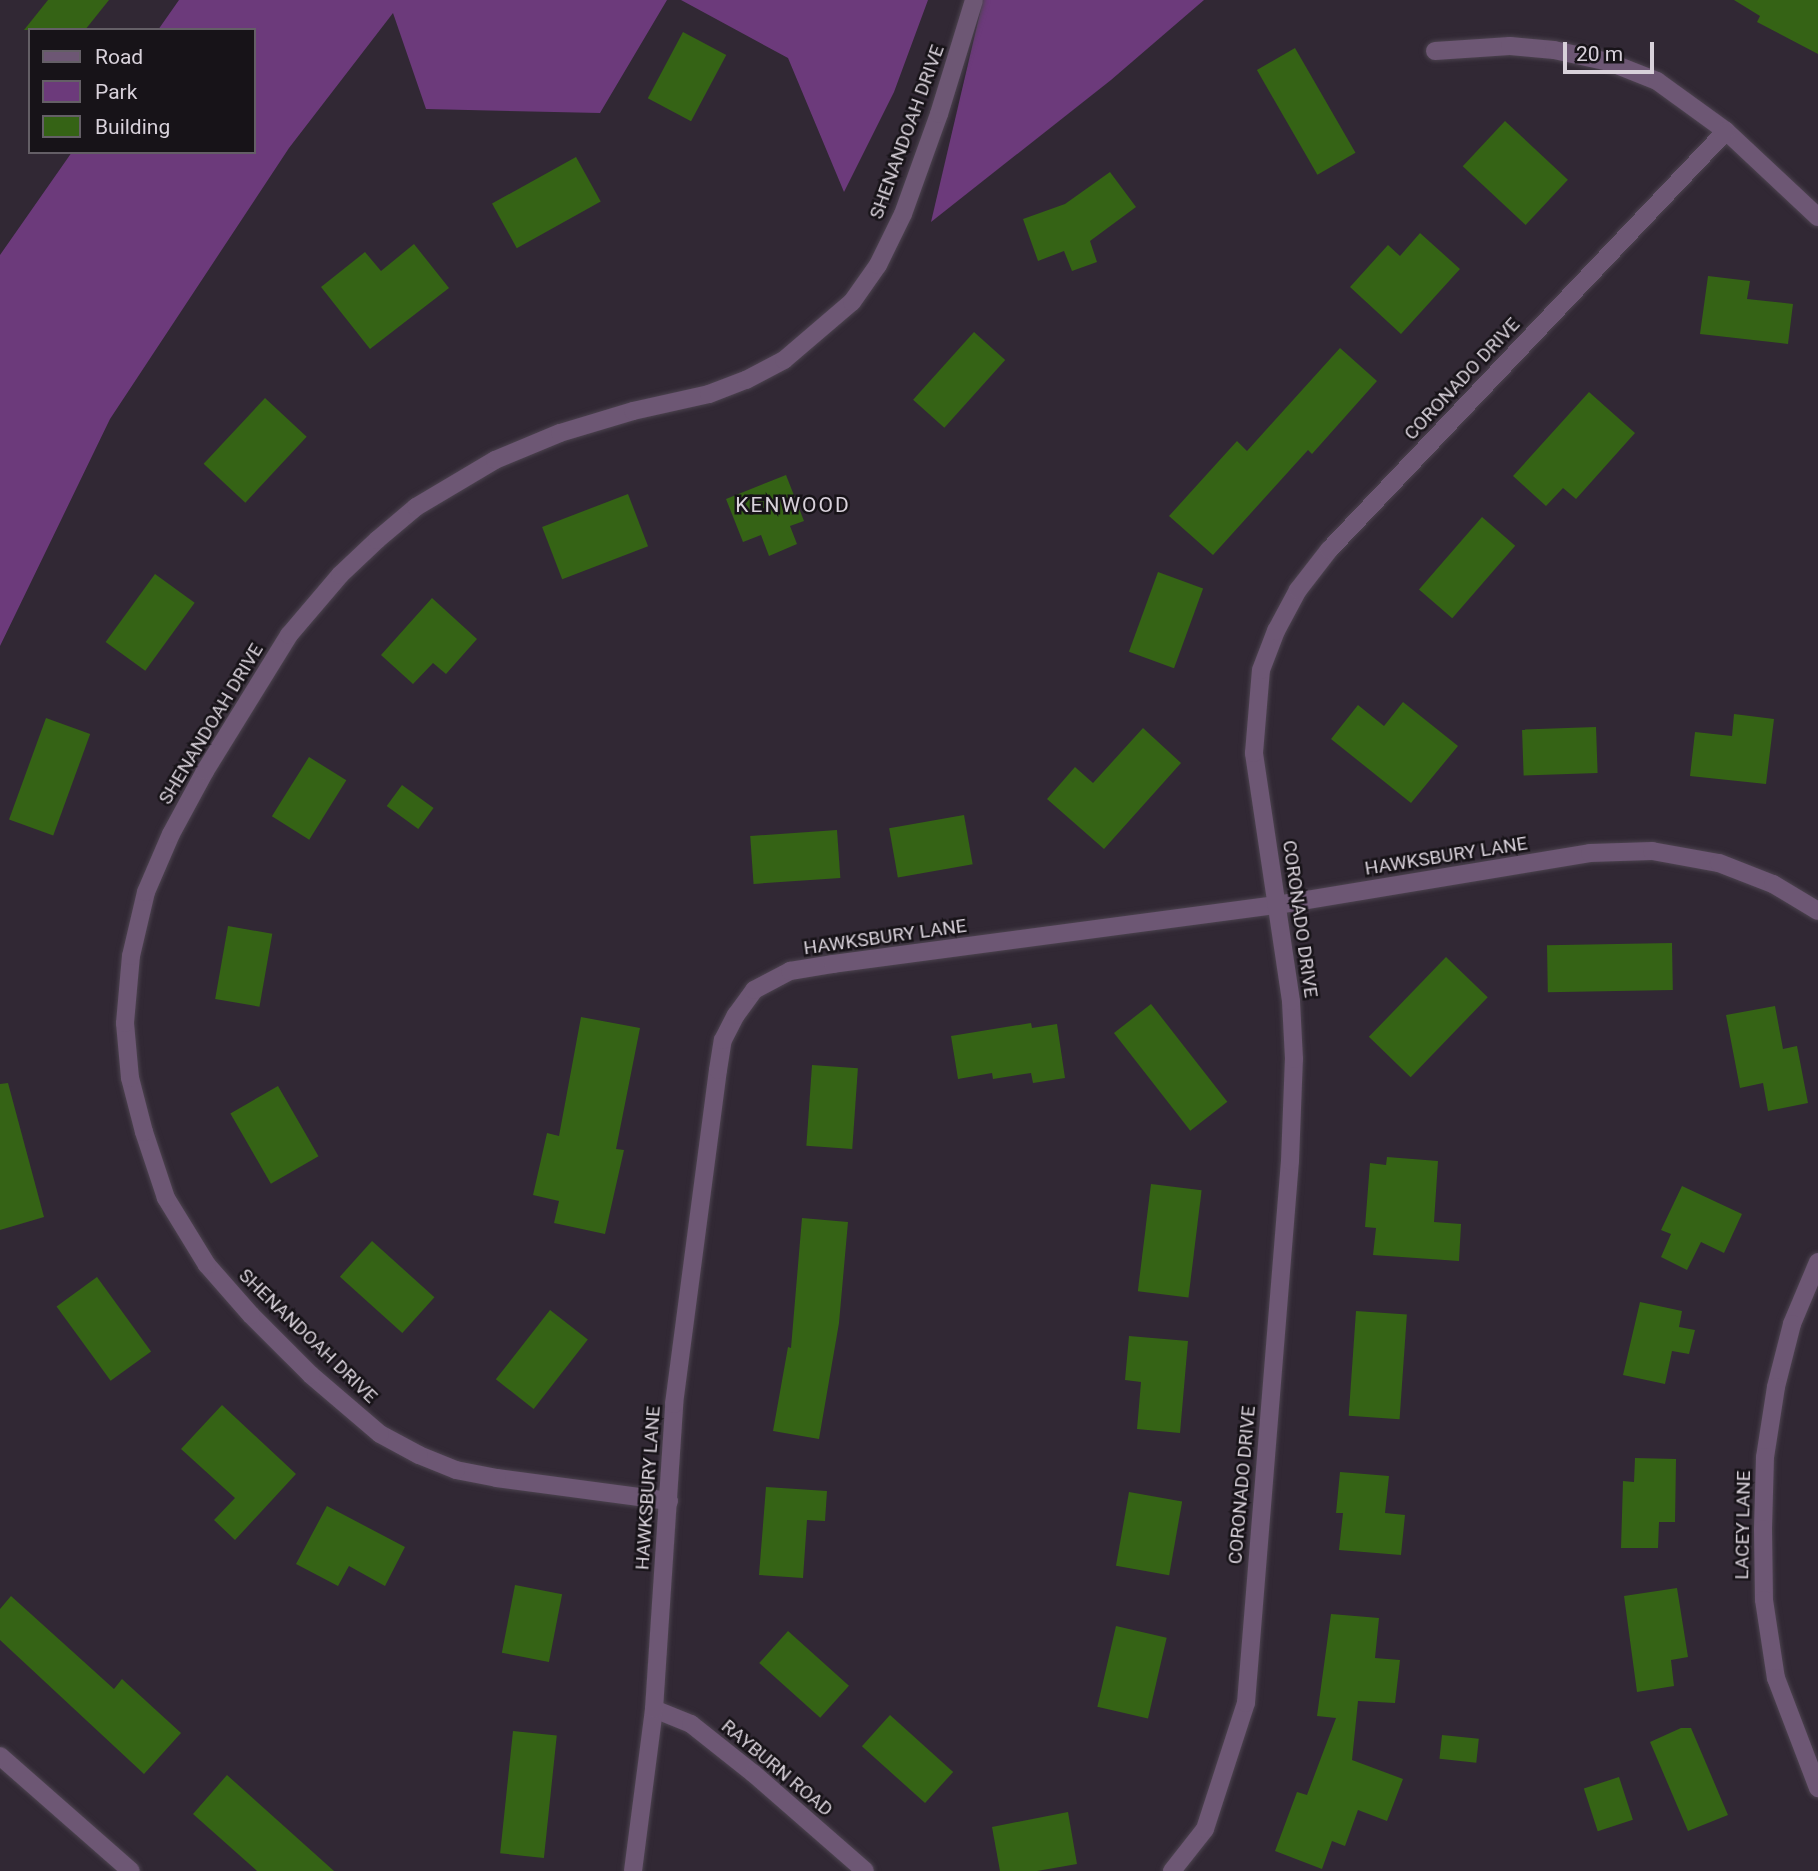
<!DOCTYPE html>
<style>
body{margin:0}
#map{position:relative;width:1818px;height:1871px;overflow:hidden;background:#312834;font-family:Roboto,sans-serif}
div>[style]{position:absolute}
.green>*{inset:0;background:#6c3a7b}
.building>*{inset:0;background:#356315;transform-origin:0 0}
.roads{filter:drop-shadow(0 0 2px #4c434f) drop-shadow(0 0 2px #4c434f)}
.minor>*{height:18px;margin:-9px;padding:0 9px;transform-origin:9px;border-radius:9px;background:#6d5774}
span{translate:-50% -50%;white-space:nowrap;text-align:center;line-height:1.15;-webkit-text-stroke:5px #171318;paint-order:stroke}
.street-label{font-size:19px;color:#d8d1da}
.neighbourhood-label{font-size:21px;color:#d8d1da;letter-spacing:2px}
.legend{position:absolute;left:28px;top:28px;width:228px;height:126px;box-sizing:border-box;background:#171318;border:2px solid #645f66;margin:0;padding:9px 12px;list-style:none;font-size:21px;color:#d8d1da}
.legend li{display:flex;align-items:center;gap:14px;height:35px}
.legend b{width:35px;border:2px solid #645f66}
.scale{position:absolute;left:1563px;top:42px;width:91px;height:32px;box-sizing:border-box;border:4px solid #d8d1da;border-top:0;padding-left:9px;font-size:21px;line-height:24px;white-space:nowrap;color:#d8d1da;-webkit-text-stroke:5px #171318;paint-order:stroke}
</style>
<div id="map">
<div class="green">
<div style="clip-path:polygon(179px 0,667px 0,600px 113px,426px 109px,393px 13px,289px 148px,110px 419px,0 646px,0 255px,72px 152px,254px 152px,254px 30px,158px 30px)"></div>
<div style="clip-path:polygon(681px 0,928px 0,894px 92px,844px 192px,788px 58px)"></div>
<div style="clip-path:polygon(983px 0,1204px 0,1111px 80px,931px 222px)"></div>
</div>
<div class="building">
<div style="clip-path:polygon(48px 0,109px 0,85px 30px,24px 30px)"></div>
<div style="clip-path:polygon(1734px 0,1818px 0,1818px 54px,1757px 22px,1760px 16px)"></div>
<div style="left:683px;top:32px;width:49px;height:75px;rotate:28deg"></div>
<div style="left:1295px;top:48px;width:121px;height:44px;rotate:60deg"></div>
<div style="left:1505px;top:121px;width:86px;height:62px;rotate:43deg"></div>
<div style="left:576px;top:157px;width:51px;height:96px;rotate:61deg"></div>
<div style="clip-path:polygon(1110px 172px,1136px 207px,1090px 241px,1097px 262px,1072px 271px,1064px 251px,1038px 261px,1023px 219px,1065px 204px)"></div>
<div style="clip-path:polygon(1420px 233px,1460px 269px,1401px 334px,1350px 287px,1388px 245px,1400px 256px)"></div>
<div style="clip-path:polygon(414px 244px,449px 288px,370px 349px,321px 287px,365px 252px,381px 271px)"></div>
<div style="clip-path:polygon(1708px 276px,1750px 281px,1747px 299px,1793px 304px,1788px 344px,1700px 334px)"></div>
<div style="left:974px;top:332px;width:42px;height:91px;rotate:42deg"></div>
<div style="clip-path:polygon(1340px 348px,1377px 381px,1312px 454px,1308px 450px,1213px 555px,1169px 516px,1237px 441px,1247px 451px)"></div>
<div style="clip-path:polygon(1589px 392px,1635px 433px,1576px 499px,1563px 488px,1546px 506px,1513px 476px)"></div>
<div style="left:265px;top:398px;width:57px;height:90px;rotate:43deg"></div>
<div style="clip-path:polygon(786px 475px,804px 521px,790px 526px,797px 544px,769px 556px,761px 535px,743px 542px,726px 499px)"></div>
<div style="left:628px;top:494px;width:56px;height:92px;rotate:69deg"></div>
<div style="left:1482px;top:517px;width:44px;height:96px;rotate:41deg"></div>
<div style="left:1158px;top:572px;width:48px;height:85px;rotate:20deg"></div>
<div style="left:155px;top:574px;width:49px;height:84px;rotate:36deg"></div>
<div style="clip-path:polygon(432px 598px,477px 639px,446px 674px,433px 663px,413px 684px,381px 655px)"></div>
<div style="clip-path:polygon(1403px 702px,1458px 746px,1411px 803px,1331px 739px,1358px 705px,1384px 726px)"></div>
<div style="clip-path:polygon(1734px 714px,1774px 719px,1766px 784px,1690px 776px,1695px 732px,1732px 736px)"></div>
<div style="left:46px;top:718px;width:47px;height:108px;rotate:20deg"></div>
<div style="left:1596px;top:727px;width:46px;height:74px;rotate:88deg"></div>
<div style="clip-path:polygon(1143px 728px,1181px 763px,1104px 849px,1047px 799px,1075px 767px,1093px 783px)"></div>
<div style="left:309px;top:757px;width:44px;height:70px;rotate:32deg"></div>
<div style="left:402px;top:785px;width:39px;height:26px;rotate:36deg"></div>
<div style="left:964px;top:815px;width:50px;height:76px;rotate:80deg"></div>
<div style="left:837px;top:830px;width:48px;height:87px;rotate:86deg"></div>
<div style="left:228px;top:926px;width:45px;height:74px;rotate:10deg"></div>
<div style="left:1672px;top:943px;width:47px;height:125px;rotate:89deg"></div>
<div style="left:1446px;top:957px;width:58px;height:111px;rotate:44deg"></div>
<div style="left:1151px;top:1004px;width:124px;height:47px;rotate:52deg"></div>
<div style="clip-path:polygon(1775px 1006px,1783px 1049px,1797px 1046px,1808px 1103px,1768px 1111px,1763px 1083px,1740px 1088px,1726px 1015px)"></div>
<div style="clip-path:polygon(581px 1017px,640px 1028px,616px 1149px,624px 1150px,605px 1234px,554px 1223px,559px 1201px,533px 1195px,547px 1133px,559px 1136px)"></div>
<div style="clip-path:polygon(1031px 1023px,1032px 1028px,1057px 1024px,1065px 1078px,1033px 1083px,1031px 1073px,993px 1079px,992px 1073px,958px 1079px,951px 1036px)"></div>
<div style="left:812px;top:1065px;width:46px;height:81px;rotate:4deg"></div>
<div style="clip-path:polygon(8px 1083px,44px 1217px,0 1230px,0 1084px)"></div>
<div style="left:278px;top:1086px;width:81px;height:55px;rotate:60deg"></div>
<div style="clip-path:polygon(1387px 1157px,1438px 1161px,1434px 1222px,1461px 1224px,1459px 1261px,1373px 1255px,1376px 1228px,1365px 1227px,1370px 1163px,1386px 1165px)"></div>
<div style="left:1151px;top:1184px;width:51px;height:108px;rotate:7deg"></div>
<div style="clip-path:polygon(1682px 1186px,1742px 1214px,1724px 1253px,1701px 1242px,1687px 1270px,1661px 1257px,1671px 1234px,1661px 1230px)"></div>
<div style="clip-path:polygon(802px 1218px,848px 1222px,839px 1323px,819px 1439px,773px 1431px,788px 1347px,791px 1348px)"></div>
<div style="left:372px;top:1241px;width:84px;height:48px;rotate:42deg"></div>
<div style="left:97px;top:1277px;width:92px;height:50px;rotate:54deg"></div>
<div style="clip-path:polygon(1640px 1302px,1682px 1311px,1679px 1327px,1695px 1330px,1689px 1354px,1672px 1351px,1665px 1384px,1623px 1375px)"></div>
<div style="left:550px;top:1310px;width:48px;height:88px;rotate:38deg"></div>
<div style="left:1356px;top:1311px;width:51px;height:105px;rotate:4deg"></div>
<div style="clip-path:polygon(1129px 1336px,1188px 1341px,1180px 1433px,1137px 1429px,1141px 1382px,1125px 1380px)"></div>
<div style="clip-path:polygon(222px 1405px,296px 1474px,235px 1540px,214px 1520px,235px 1498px,181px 1449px)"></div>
<div style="clip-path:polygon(1635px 1458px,1676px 1459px,1675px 1522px,1659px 1522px,1658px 1548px,1621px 1548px,1623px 1481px,1634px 1482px)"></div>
<div style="clip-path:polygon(1340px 1472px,1389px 1476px,1385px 1513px,1405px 1515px,1401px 1555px,1339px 1550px,1343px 1513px,1336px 1513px)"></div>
<div style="clip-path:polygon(766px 1487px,827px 1491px,825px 1521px,807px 1520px,803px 1578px,759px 1575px)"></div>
<div style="left:1129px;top:1492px;width:54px;height:75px;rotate:10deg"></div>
<div style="clip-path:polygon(327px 1506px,405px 1547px,385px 1586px,349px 1566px,338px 1586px,296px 1564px)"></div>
<div style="left:515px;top:1585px;width:48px;height:69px;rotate:11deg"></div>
<div style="clip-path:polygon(1677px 1588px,1688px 1657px,1671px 1660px,1674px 1686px,1637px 1692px,1624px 1596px)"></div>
<div style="clip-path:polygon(11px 1596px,114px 1689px,122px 1679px,181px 1733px,144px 1774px,0 1640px,0 1609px)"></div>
<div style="clip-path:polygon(1331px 1614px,1379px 1618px,1375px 1658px,1400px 1660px,1395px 1703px,1358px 1701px,1352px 1760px,1403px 1779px,1387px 1821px,1358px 1810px,1345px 1846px,1332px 1841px,1322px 1869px,1275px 1851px,1297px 1792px,1307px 1795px,1336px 1718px,1317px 1716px)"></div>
<div style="left:1116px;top:1626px;width:52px;height:83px;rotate:13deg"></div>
<div style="left:788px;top:1631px;width:82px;height:43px;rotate:42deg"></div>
<div style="left:890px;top:1715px;width:85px;height:42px;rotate:42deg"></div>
<div style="clip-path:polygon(1681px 1728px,1691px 1728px,1728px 1815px,1688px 1831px,1650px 1742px)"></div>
<div style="left:513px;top:1731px;width:44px;height:123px;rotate:6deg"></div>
<div style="left:1442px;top:1735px;width:37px;height:24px;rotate:6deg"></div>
<div style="clip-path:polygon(227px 1775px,334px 1871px,257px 1871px,193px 1814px)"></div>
<div style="left:1619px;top:1777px;width:45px;height:37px;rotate:72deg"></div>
<div style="clip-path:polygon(1068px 1812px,1077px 1864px,1037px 1871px,1000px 1871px,992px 1827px)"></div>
</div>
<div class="roads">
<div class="minor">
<div style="left:1435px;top:51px;width:75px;rotate:-3.8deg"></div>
<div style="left:1510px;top:46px;width:44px;rotate:5.2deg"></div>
<div style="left:1554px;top:50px;width:56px;rotate:12.3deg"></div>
<div style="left:1609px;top:62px;width:52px;rotate:21.6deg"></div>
<div style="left:1657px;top:81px;width:85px;rotate:35.9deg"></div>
<div style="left:1726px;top:131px;width:126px;rotate:43.1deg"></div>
<div style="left:1818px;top:1262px;width:67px;rotate:112.8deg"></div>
<div style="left:1792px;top:1324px;width:65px;rotate:104.3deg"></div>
<div style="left:1776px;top:1387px;width:71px;rotate:98.9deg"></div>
<div style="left:1765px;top:1457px;width:72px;rotate:91.6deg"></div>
<div style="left:1763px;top:1529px;width:71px;rotate:89.2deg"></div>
<div style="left:1764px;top:1600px;width:79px;rotate:81.3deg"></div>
<div style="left:1776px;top:1678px;width:118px;rotate:69.1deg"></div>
<div style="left:669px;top:1501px;width:174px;rotate:-172.4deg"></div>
<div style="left:497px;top:1478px;width:42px;rotate:-169deg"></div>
<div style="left:456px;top:1470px;width:40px;rotate:-158deg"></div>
<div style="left:419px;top:1455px;width:44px;rotate:-151.7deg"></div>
<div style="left:380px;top:1434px;width:91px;rotate:-139.5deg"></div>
<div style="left:311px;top:1375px;width:85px;rotate:-135deg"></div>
<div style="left:251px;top:1315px;width:67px;rotate:-131.3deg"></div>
<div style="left:207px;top:1265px;width:79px;rotate:-121.5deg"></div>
<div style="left:166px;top:1198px;width:70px;rotate:-108.4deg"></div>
<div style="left:144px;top:1132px;width:56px;rotate:-104.5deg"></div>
<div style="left:130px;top:1078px;width:55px;rotate:-95.2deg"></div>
<div style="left:125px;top:1023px;width:67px;rotate:-84.9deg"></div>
<div style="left:131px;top:956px;width:66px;rotate:-76.8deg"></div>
<div style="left:146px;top:892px;width:63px;rotate:-66.7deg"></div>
<div style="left:171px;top:834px;width:72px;rotate:-61.6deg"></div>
<div style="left:205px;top:771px;width:160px;rotate:-58.3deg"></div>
<div style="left:289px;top:635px;width:79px;rotate:-49.6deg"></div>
<div style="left:340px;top:575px;width:51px;rotate:-43.4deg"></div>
<div style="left:377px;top:540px;width:51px;rotate:-40.2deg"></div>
<div style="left:416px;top:507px;width:92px;rotate:-30.7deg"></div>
<div style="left:495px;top:460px;width:70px;rotate:-22.6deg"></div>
<div style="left:560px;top:433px;width:76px;rotate:-16.8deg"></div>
<div style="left:633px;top:411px;width:78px;rotate:-12.6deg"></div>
<div style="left:709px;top:394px;width:40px;rotate:-21deg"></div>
<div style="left:746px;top:380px;width:43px;rotate:-27.8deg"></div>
<div style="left:784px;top:360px;width:89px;rotate:-40.5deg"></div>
<div style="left:852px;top:302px;width:45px;rotate:-54.9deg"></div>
<div style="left:878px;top:265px;width:57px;rotate:-63.9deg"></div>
<div style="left:903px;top:214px;width:106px;rotate:-70.2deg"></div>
<div style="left:939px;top:114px;width:119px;rotate:-72.9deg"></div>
<div style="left:654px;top:1709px;width:40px;rotate:22deg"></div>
<div style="left:691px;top:1724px;width:80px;rotate:38.4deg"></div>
<div style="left:754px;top:1774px;width:147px;rotate:41.1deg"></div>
<div style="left:0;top:1756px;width:174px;rotate:41.3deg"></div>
<div style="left:633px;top:1871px;width:163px;rotate:-82.6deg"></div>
<div style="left:654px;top:1709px;width:306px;rotate:-86.2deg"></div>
<div style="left:674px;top:1404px;width:337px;rotate:-82.5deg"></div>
<div style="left:718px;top:1070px;width:30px;rotate:-81deg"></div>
<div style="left:723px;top:1040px;width:28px;rotate:-63deg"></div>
<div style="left:736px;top:1015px;width:31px;rotate:-54deg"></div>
<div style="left:754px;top:990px;width:41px;rotate:-27.8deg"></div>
<div style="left:790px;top:971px;width:44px;rotate:-9.2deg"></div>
<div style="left:833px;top:964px;width:448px;rotate:-7.6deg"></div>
<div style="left:1277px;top:905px;width:317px;rotate:-9.4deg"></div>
<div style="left:1590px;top:853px;width:62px;rotate:-1.8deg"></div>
<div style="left:1652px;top:851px;width:68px;rotate:10.2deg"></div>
<div style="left:1719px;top:863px;width:58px;rotate:21.3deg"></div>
<div style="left:1773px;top:884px;width:52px;rotate:31deg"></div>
<div style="left:1172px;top:1871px;width:53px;rotate:-51.8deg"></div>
<div style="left:1205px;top:1829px;width:133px;rotate:-72deg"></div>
<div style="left:1246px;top:1703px;width:544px;rotate:-85.36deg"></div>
<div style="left:1290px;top:1161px;width:102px;rotate:-87.8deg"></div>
<div style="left:1294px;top:1059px;width:58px;rotate:-93deg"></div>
<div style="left:1291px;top:1001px;width:251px;rotate:-98.5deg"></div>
<div style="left:1254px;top:753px;width:83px;rotate:-85.2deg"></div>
<div style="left:1261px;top:670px;width:42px;rotate:-69deg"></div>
<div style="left:1276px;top:631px;width:47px;rotate:-61.8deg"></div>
<div style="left:1298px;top:590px;width:51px;rotate:-52.2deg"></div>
<div style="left:1329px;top:550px;width:577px;rotate:-46.54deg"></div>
</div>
</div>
<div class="street-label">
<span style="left:907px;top:132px;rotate:-70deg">SHENANDOAH DRIVE</span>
<span style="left:1462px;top:379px;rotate:-47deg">CORONADO DRIVE</span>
<span style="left:211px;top:724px;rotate:-59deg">SHENANDOAH DRIVE</span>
<span style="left:1446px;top:856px;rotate:-9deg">HAWKSBURY LANE</span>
<span style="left:1300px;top:919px;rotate:82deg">CORONADO DRIVE</span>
<span style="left:885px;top:937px;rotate:-8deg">HAWKSBURY LANE</span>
<span style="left:308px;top:1336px;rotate:44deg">SHENANDOAH DRIVE</span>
<span style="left:1242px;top:1485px;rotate:-85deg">CORONADO DRIVE</span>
<span style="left:648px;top:1488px;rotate:-86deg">HAWKSBURY LANE</span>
<span style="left:1743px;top:1525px;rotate:-89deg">LACEY LANE</span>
<span style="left:777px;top:1768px;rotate:40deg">RAYBURN ROAD</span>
</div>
<div class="neighbourhood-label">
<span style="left:793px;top:505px">KENWOOD</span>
</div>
<ul class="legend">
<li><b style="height:9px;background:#6d5774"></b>Road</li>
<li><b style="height:19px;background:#6c3a7b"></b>Park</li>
<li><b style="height:19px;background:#356315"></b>Building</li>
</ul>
<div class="scale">20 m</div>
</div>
